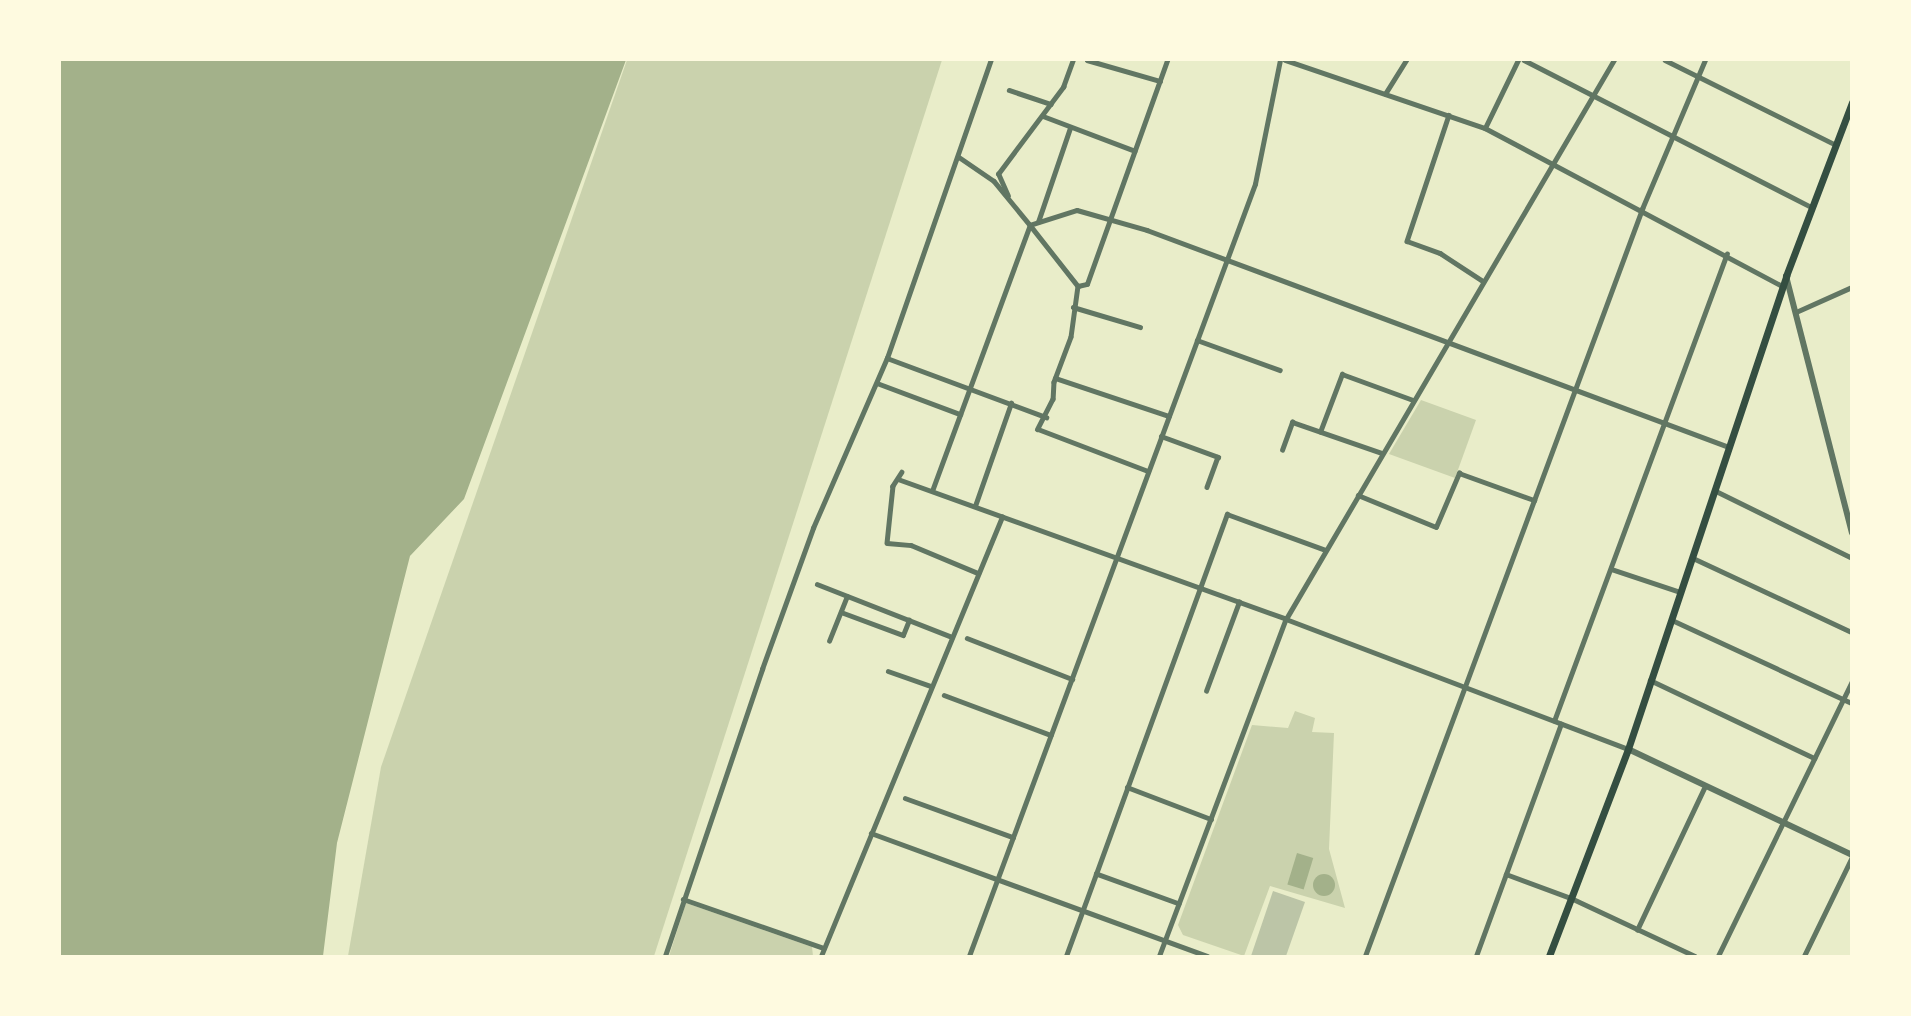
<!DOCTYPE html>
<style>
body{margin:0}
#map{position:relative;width:1911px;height:1016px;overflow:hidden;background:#e9edc9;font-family:Inter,sans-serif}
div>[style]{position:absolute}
.green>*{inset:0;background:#cad2ad}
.water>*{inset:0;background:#a3b18a;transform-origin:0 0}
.round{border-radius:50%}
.building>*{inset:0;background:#bcc5a7}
.minor>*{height:4.5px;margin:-2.25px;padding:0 2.25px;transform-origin:2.25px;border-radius:2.25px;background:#617663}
.tertiary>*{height:6px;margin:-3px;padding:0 3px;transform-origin:3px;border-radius:3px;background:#617663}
.secondary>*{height:7px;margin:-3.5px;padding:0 3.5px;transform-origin:3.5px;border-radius:3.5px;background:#344e41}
span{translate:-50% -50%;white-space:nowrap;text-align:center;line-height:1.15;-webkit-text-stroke:5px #fefae0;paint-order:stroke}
.frame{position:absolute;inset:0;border:61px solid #fefae0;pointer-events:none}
</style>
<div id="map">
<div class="green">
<div style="clip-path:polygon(627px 60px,942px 60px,654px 956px,348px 956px,381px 767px)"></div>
<div style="clip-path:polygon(1421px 400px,1476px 420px,1455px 478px,1389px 454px)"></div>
<div style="clip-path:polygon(1295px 711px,1315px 718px,1312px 732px,1334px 733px,1329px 849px,1345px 908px,1270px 886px,1244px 956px,1183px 935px,1178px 925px,1252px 725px,1288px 728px)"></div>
<div style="clip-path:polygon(686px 903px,812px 947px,813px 956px,669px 956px)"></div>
</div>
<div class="water">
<div style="clip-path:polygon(60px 60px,626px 60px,464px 499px,410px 556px,337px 843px,323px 956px,60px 956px)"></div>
<div style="left:1297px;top:853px;width:17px;height:33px;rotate:17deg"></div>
<div class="round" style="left:1313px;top:874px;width:22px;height:22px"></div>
</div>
<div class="building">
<div style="clip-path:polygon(1273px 891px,1305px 902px,1286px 956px,1251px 956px)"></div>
</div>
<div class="minor">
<div style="left:1087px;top:60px;width:76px;rotate:16deg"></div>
<div style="left:1285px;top:60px;width:211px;rotate:18.8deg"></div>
<div style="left:1485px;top:128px;width:336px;rotate:28deg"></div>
<div style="left:1524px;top:60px;width:322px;rotate:27.1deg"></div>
<div style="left:1665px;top:60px;width:191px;rotate:26.4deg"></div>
<div style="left:1009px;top:90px;width:44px;rotate:18.4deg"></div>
<div style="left:1385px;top:94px;width:40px;rotate:-58deg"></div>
<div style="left:1449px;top:115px;width:133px;rotate:108.4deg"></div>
<div style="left:1407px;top:241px;width:35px;rotate:20deg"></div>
<div style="left:1440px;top:253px;width:51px;rotate:33.1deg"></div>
<div style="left:1043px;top:116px;width:98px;rotate:20.8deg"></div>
<div style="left:1485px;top:128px;width:76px;rotate:-64.1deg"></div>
<div style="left:959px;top:157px;width:42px;rotate:34.4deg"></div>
<div style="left:994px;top:181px;width:57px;rotate:50.7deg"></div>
<div style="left:1030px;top:225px;width:49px;rotate:-17.7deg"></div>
<div style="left:1077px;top:210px;width:73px;rotate:15.9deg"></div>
<div style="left:1147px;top:230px;width:621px;rotate:20.45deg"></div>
<div style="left:1008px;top:196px;width:24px;rotate:-114deg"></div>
<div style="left:998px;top:174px;width:109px;rotate:-53.2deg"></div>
<div style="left:1063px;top:87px;width:29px;rotate:-70deg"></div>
<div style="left:1038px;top:222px;width:99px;rotate:-71.2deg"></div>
<div style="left:1078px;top:286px;width:9px;rotate:-13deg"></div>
<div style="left:1087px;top:284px;width:238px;rotate:-70.3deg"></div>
<div style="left:1073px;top:307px;width:70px;rotate:16.6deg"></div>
<div style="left:1796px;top:312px;width:61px;rotate:-24.1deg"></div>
<div style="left:1197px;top:340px;width:88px;rotate:19.9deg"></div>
<div style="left:887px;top:358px;width:170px;rotate:20.4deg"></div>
<div style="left:1055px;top:378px;width:120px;rotate:18.4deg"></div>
<div style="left:877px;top:383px;width:89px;rotate:20.5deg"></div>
<div style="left:1320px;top:432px;width:62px;rotate:-69.2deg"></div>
<div style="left:1342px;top:374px;width:76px;rotate:20.1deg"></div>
<div style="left:1161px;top:436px;width:61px;rotate:20.2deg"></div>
<div style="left:1218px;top:457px;width:32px;rotate:110deg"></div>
<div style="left:1282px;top:450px;width:30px;rotate:-70deg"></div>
<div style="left:1292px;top:422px;width:95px;rotate:19deg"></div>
<div style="left:902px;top:472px;width:17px;rotate:123deg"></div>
<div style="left:893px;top:486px;width:57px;rotate:96deg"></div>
<div style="left:887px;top:543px;width:24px;rotate:5deg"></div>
<div style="left:911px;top:545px;width:73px;rotate:22.7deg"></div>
<div style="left:898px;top:479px;width:412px;rotate:19.8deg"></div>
<div style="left:1286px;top:619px;width:366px;rotate:20.8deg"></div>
<div style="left:932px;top:491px;width:283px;rotate:-69.8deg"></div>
<div style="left:1030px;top:225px;width:78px;rotate:51.8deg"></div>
<div style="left:1078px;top:286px;width:51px;rotate:97.8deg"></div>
<div style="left:1071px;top:337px;width:48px;rotate:110.7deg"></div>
<div style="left:1054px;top:382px;width:17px;rotate:93deg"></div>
<div style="left:1053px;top:399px;width:34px;rotate:117deg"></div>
<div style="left:1038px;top:429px;width:118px;rotate:20.9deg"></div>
<div style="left:1716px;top:491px;width:152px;rotate:26.2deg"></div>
<div style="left:1358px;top:495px;width:84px;rotate:22.3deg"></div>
<div style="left:1436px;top:527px;width:59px;rotate:-66.9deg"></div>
<div style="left:1459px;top:473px;width:80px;rotate:19.8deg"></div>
<div style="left:975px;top:506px;width:109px;rotate:-70.7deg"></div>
<div style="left:1693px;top:558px;width:175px;rotate:25deg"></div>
<div style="left:1611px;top:569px;width:73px;rotate:18.4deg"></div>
<div style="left:817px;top:584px;width:145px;rotate:21.4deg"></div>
<div style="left:841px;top:612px;width:66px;rotate:20.4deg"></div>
<div style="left:903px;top:635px;width:16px;rotate:-68deg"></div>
<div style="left:1672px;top:620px;width:198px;rotate:24.8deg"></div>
<div style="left:967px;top:638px;width:113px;rotate:21.3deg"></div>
<div style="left:829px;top:641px;width:48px;rotate:-68.2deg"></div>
<div style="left:888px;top:671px;width:46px;rotate:19.2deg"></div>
<div style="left:1650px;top:680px;width:182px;rotate:25.4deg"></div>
<div style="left:1206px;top:691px;width:95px;rotate:-69.7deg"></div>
<div style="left:944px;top:695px;width:114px;rotate:20.5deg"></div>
<div style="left:1554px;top:721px;width:498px;rotate:-69.7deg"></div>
<div style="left:1127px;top:787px;width:90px;rotate:20.9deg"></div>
<div style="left:905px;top:798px;width:115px;rotate:19.9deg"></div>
<div style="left:871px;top:833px;width:358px;rotate:20.1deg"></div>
<div style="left:1506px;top:874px;width:69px;rotate:20.3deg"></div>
<div style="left:1571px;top:898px;width:137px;rotate:25.1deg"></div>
<div style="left:683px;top:899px;width:149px;rotate:19.2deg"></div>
<div style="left:1179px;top:904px;width:88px;rotate:-160.1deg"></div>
<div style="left:1096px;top:874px;width:383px;rotate:-70deg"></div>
<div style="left:1227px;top:514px;width:105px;rotate:20deg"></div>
<div style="left:1637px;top:930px;width:159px;rotate:-64.7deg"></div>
<div style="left:665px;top:956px;width:303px;rotate:-71.3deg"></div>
<div style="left:762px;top:669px;width:150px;rotate:-70.1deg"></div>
<div style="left:813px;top:528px;width:185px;rotate:-66.5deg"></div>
<div style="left:887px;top:358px;width:316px;rotate:-70.8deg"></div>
<div style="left:821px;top:956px;width:475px;rotate:-67.6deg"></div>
<div style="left:969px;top:956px;width:823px;rotate:-69.67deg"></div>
<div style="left:1255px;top:184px;width:126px;rotate:-78.6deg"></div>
<div style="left:1066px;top:956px;width:87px;rotate:-69.9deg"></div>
<div style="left:1159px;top:956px;width:360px;rotate:-69.4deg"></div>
<div style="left:1286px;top:619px;width:648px;rotate:-59.6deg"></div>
<div style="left:1365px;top:956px;width:797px;rotate:-69.65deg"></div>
<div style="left:1642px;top:209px;width:162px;rotate:-67.1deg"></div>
<div style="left:1476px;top:956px;width:247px;rotate:-69.9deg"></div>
<div style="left:1718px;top:956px;width:306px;rotate:-64deg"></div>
<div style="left:1804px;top:956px;width:110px;rotate:-64.1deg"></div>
</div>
<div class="tertiary">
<div style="left:1786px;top:276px;width:265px;rotate:75.6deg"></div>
<div style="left:1628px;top:749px;width:248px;rotate:25.3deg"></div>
</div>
<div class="secondary">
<div style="left:1549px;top:956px;width:222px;rotate:-69.1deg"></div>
<div style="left:1628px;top:749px;width:499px;rotate:-71.5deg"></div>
<div style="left:1786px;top:276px;width:186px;rotate:-69.2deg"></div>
</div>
<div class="frame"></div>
</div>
